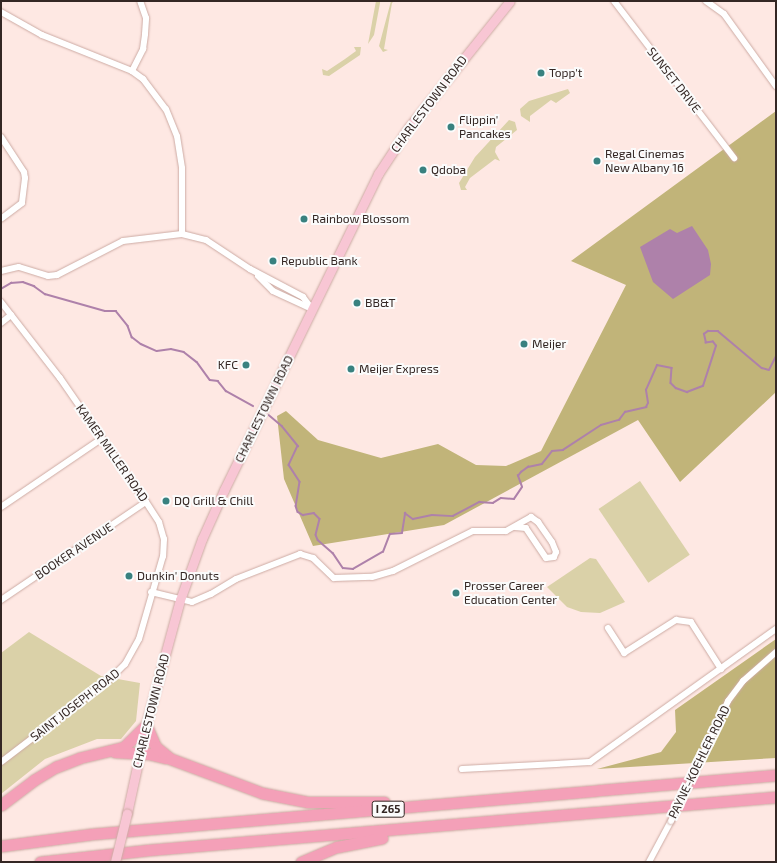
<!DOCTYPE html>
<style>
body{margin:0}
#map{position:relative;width:777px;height:863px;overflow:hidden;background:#fee8e3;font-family:"Exo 2",sans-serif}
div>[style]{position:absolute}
.green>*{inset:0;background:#dad1a8;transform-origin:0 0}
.forest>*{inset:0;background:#c1b479}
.water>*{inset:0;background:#ae81aa}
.stream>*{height:1.5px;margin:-0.75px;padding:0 0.75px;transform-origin:0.75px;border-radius:0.75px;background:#ae81aa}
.roads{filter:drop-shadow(0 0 1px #cdaba4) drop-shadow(0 0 1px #cdaba4)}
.street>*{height:6px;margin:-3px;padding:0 3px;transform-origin:3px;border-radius:3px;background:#fff}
.primary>*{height:9px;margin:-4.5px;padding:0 4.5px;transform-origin:4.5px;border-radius:4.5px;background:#f8c6d4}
.highway>*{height:11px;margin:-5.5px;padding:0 5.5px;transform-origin:5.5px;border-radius:5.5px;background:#f4a0b8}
.bridges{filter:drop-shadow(0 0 1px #cdaba4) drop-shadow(0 0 1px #cdaba4)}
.street-bridge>*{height:6px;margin:-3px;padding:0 3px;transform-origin:3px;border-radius:3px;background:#fff}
.primary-bridge>*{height:9px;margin:-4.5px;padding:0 4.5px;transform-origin:4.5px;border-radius:4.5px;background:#f8c6d4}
.dots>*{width:11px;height:11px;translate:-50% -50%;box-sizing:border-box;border:2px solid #fbfbfb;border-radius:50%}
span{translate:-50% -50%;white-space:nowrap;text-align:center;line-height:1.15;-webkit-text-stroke:4px #fbfbfb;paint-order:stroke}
.shield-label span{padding:1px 3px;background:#fbfbfb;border:1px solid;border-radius:3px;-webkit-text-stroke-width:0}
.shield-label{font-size:11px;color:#342724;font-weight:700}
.poi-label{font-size:12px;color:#342724}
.left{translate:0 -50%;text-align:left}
.right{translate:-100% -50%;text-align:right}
.street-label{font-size:12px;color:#342724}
.frame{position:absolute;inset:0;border:2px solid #342724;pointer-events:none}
</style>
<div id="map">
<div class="green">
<div style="clip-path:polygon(376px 1px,380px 1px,380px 3px,374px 35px,368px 44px)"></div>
<div style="clip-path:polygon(391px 1px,394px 1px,392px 3px,384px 49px,388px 50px,383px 52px,379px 46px)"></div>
<div style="clip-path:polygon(354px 47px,361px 47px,360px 55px,329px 76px,323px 75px,322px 69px,327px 71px,345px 59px,356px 51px)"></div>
<div style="clip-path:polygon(568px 89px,570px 93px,556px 103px,551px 100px,530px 116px,530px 122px,521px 116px,520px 109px,529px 101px)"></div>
<div style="clip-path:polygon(509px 120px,515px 122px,517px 130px,496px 147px,495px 152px,500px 161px,495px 159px,470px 178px,465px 187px,467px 190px,461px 190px,459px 183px,475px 157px)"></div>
<div style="left:640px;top:481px;width:89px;height:50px;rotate:56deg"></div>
<div style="clip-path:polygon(590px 558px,596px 559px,625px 602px,600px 613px,581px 612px,567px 607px,547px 587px)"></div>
<div style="clip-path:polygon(29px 632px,101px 676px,140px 683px,136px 721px,121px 739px,97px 739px,45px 759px,1px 794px,1px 653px)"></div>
</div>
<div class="forest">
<div style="clip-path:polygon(776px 111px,776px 392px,680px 482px,638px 420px,444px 525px,313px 546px,284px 479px,277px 416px,286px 411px,318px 440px,381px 458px,438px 444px,476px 465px,506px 466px,541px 451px,626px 285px,571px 261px)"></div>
<div style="clip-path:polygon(776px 639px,776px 758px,597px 769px,661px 752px,676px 732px,675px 710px)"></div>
</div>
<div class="water">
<div style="clip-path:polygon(692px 226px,708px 250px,711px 264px,710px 275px,673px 299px,653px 282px,640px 247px,670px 229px,677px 233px)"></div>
</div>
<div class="stream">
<div style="left:1px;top:289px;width:12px;rotate:-31deg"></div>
<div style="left:11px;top:283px;width:12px;rotate:-5deg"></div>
<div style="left:23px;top:282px;width:12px;rotate:20deg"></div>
<div style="left:34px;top:286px;width:14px;rotate:36deg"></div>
<div style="left:45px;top:294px;width:62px;rotate:15.8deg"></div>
<div style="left:105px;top:311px;width:11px"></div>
<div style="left:116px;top:311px;width:19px;rotate:51deg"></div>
<div style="left:128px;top:326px;width:12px;rotate:70deg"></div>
<div style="left:132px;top:337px;width:11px;rotate:38deg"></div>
<div style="left:141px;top:344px;width:17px;rotate:24deg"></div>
<div style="left:157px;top:351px;width:14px;rotate:-8deg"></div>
<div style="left:171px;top:349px;width:13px;rotate:13deg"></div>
<div style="left:184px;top:352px;width:16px;rotate:38deg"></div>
<div style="left:197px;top:362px;width:22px;rotate:54deg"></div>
<div style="left:210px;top:380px;width:8px;rotate:7deg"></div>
<div style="left:218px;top:381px;width:13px;rotate:51deg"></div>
<div style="left:226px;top:391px;width:31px;rotate:29deg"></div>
<div style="left:269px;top:415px;width:17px;rotate:40deg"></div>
<div style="left:282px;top:426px;width:26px;rotate:51deg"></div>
<div style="left:298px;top:446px;width:21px;rotate:115deg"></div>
<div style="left:289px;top:465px;width:20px;rotate:57deg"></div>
<div style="left:300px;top:482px;width:24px;rotate:99deg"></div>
<div style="left:296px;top:506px;width:6px;rotate:72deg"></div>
<div style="left:298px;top:512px;width:6px;rotate:31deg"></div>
<div style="left:303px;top:515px;width:11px;rotate:-10deg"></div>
<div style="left:314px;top:513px;width:8px;rotate:45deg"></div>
<div style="left:320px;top:519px;width:16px;rotate:104deg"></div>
<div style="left:316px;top:535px;width:5px;rotate:68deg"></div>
<div style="left:318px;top:540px;width:20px;rotate:41deg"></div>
<div style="left:333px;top:553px;width:18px;rotate:56deg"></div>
<div style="left:343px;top:568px;width:10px;rotate:6deg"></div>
<div style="left:353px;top:569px;width:34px;rotate:-30deg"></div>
<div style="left:383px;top:552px;width:19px;rotate:-69deg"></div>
<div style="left:390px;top:534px;width:12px;rotate:-5deg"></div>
<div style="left:402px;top:533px;width:20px;rotate:-81deg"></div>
<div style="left:405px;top:513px;width:10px;rotate:37deg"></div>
<div style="left:413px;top:519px;width:19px;rotate:-12deg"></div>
<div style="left:432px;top:515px;width:21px;rotate:3deg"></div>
<div style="left:453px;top:516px;width:30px;rotate:-28deg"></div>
<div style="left:479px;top:502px;width:14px;rotate:4deg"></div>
<div style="left:493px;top:503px;width:9px;rotate:-32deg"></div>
<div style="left:501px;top:498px;width:13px;rotate:4deg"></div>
<div style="left:514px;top:499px;width:14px;rotate:-56deg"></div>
<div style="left:522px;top:487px;width:12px;rotate:-110deg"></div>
<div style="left:518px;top:476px;width:5px;rotate:-53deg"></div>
<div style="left:521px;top:472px;width:9px;rotate:-36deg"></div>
<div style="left:528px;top:467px;width:14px;rotate:-12deg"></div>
<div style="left:542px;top:464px;width:16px;rotate:-52deg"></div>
<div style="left:552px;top:451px;width:11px;rotate:-5deg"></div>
<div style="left:563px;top:450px;width:45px;rotate:-33.3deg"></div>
<div style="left:601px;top:425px;width:19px;rotate:-16deg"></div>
<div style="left:619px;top:420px;width:10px;rotate:-53deg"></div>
<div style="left:625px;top:412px;width:22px;rotate:-13deg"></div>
<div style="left:646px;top:407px;width:4px;rotate:-63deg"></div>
<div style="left:648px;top:403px;width:13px;rotate:-99deg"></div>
<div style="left:646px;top:390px;width:27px;rotate:-66deg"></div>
<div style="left:657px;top:365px;width:15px;rotate:11deg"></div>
<div style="left:672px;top:368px;width:15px;rotate:94deg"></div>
<div style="left:671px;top:383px;width:7px;rotate:45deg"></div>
<div style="left:676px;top:388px;width:12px;rotate:20deg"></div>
<div style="left:687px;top:392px;width:17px;rotate:-21deg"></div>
<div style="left:703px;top:386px;width:42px;rotate:-72deg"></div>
<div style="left:716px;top:346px;width:5px;rotate:-127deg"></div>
<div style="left:713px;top:342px;width:7px;rotate:172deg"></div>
<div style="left:706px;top:343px;width:9px;rotate:-103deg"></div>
<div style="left:704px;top:334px;width:5px;rotate:-37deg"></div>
<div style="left:708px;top:331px;width:10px"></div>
<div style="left:718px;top:331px;width:57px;rotate:40.1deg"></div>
<div style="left:762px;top:368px;width:7px;rotate:16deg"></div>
<div style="left:769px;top:370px;width:16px;rotate:-63deg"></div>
</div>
<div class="roads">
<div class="street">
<div style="left:614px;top:1px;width:198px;rotate:52.6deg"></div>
<div style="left:706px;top:1px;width:22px;rotate:36deg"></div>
<div style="left:724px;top:14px;width:89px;rotate:54.2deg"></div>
<div style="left:1px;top:12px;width:47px;rotate:29.3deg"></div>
<div style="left:42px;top:35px;width:97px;rotate:21.8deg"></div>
<div style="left:132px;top:71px;width:14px;rotate:36deg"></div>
<div style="left:143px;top:79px;width:38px;rotate:53deg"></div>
<div style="left:166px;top:109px;width:29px;rotate:68deg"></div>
<div style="left:177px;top:136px;width:32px;rotate:81deg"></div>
<div style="left:182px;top:168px;width:66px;rotate:90deg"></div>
<div style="left:182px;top:234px;width:25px;rotate:14deg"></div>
<div style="left:206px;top:240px;width:53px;rotate:33.4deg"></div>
<div style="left:250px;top:269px;width:60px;rotate:27.8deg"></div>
<div style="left:303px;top:297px;width:15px;rotate:53deg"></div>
<div style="left:132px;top:71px;width:25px;rotate:-63deg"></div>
<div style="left:143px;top:49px;width:15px;rotate:-82deg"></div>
<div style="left:145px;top:34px;width:16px;rotate:-86deg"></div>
<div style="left:146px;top:18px;width:18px;rotate:-109deg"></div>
<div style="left:1px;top:137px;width:42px;rotate:56.7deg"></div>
<div style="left:24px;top:172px;width:6px;rotate:81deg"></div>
<div style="left:25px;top:178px;width:25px;rotate:97deg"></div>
<div style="left:22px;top:203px;width:26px;rotate:143deg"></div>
<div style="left:1px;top:271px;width:18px;rotate:-13deg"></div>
<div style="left:19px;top:267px;width:30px;rotate:17deg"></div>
<div style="left:48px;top:276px;width:9px;rotate:-6deg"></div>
<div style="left:57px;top:275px;width:74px;rotate:-27.3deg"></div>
<div style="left:123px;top:241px;width:59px;rotate:-6.8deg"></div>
<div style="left:258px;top:276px;width:21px;rotate:45deg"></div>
<div style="left:273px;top:291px;width:43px;rotate:24.8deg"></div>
<div style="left:1px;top:302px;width:96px;rotate:52.2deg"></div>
<div style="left:60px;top:378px;width:151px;rotate:55.3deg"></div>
<div style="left:146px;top:502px;width:24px;rotate:57deg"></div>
<div style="left:159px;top:522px;width:18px;rotate:74deg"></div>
<div style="left:164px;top:539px;width:17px;rotate:93deg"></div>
<div style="left:163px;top:556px;width:86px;rotate:106.1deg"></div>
<div style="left:139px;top:639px;width:29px;rotate:119deg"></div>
<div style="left:125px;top:664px;width:20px;rotate:135deg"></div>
<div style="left:111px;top:678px;width:138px;rotate:142.6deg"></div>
<div style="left:1px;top:323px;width:13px;rotate:-39deg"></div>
<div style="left:1px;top:507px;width:121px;rotate:-34.2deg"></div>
<div style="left:151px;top:592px;width:42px;rotate:13.7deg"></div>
<div style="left:192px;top:602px;width:21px;rotate:-23deg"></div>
<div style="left:211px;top:594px;width:29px;rotate:-31deg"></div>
<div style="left:236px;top:579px;width:69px;rotate:-21.3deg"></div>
<div style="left:300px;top:554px;width:14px;rotate:17deg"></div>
<div style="left:313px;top:558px;width:29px;rotate:44deg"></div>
<div style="left:334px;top:578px;width:38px;rotate:-2deg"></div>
<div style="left:372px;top:577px;width:22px;rotate:-16deg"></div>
<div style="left:393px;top:571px;width:89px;rotate:-26.6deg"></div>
<div style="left:473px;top:531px;width:33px"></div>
<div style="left:506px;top:531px;width:29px;rotate:-29deg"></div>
<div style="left:531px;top:517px;width:9px;rotate:36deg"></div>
<div style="left:538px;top:522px;width:24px;rotate:55deg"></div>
<div style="left:552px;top:542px;width:11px;rotate:68deg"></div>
<div style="left:556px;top:552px;width:5px;rotate:112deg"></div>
<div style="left:554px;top:557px;width:8px;rotate:173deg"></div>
<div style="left:546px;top:558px;width:36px;rotate:-124deg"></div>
<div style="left:526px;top:528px;width:11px;rotate:-175deg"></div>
<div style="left:1px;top:600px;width:175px;rotate:-34.1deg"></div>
<div style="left:608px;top:628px;width:30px;rotate:57deg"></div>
<div style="left:624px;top:653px;width:62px;rotate:-32.4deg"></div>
<div style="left:676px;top:620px;width:15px;rotate:8deg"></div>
<div style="left:691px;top:622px;width:56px;rotate:57.4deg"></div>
<div style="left:697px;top:767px;width:73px;rotate:-64.8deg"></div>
<div style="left:728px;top:701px;width:25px;rotate:-53deg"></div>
<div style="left:743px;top:681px;width:44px;rotate:-41.3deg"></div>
<div style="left:462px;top:769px;width:128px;rotate:-3.1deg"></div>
<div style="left:590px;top:762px;width:229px;rotate:-35.6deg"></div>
<div style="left:649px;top:862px;width:47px;rotate:-61.8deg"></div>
</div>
<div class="primary">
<div style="left:127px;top:813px;width:90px;rotate:-77.8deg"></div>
<div style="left:146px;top:725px;width:130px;rotate:-74.8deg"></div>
<div style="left:180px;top:600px;width:65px;rotate:-70.2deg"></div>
<div style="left:202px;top:539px;width:54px;rotate:-65.8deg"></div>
<div style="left:224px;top:490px;width:352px;rotate:-64deg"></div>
<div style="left:378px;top:174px;width:56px;rotate:-56.6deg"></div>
<div style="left:409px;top:127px;width:161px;rotate:-51.3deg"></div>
</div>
<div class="highway">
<div style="left:115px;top:752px;width:34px;rotate:3deg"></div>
<div style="left:149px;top:754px;width:18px;rotate:13deg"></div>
<div style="left:1px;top:805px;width:41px;rotate:-37.1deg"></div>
<div style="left:34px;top:780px;width:26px;rotate:-31deg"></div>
<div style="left:56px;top:767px;width:25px;rotate:-21deg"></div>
<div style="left:79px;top:758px;width:46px;rotate:-13.7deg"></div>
<div style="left:124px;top:747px;width:31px;rotate:-45deg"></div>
<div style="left:146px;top:725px;width:24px;rotate:66deg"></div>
<div style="left:156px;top:747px;width:19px;rotate:39deg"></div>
<div style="left:171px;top:759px;width:97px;rotate:20.5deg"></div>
<div style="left:262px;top:793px;width:47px;rotate:11.1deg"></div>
<div style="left:308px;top:802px;width:76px"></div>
<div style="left:1px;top:846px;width:92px;rotate:-7.5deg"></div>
<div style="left:92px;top:834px;width:687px;rotate:-4.93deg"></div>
<div style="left:40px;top:862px;width:109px;rotate:-6.3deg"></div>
<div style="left:148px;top:850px;width:630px;rotate:-4.82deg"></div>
<div style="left:301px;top:862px;width:39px;rotate:-23deg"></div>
<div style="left:337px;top:847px;width:46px;rotate:-11.3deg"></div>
</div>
</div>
<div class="bridges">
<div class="street-bridge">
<div style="left:671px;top:821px;width:60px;rotate:-64.3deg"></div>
</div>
<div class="primary-bridge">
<div style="left:115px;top:862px;width:50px;rotate:-76.2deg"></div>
</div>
</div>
<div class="dots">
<div style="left:541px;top:73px;background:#39817f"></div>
<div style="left:451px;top:127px;background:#39817f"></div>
<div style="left:597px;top:161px;background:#39817f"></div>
<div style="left:423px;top:170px;background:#39817f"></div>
<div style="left:304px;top:219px;background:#39817f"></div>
<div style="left:273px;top:261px;background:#39817f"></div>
<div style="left:357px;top:303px;background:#39817f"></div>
<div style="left:524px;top:344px;background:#39817f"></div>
<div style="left:246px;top:365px;background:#39817f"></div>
<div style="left:351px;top:369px;background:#39817f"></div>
<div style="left:166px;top:501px;background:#39817f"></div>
<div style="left:129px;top:576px;background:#39817f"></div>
<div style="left:456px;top:593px;background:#39817f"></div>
</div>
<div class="shield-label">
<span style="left:388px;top:809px">I 265</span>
</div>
<div class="poi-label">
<span class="left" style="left:549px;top:73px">Topp't</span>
<span class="left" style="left:459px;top:127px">Flippin'<br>Pancakes</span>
<span class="left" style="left:605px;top:161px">Regal Cinemas<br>New Albany 16</span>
<span class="left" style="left:431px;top:170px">Qdoba</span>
<span class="left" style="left:312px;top:219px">Rainbow Blossom</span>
<span class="left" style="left:281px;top:261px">Republic Bank</span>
<span class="left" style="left:365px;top:303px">BB&amp;T</span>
<span class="left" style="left:532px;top:344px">Meijer</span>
<span class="right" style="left:238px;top:365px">KFC</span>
<span class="left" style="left:359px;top:369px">Meijer Express</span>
<span class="left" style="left:174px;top:501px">DQ Grill &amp; Chill</span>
<span class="left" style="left:137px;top:576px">Dunkin' Donuts</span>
<span class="left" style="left:464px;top:593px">Prosser Career<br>Education Center</span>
</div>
<div class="street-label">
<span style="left:674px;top:80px;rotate:52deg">SUNSET DRIVE</span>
<span style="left:429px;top:104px;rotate:-53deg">CHARLESTOWN ROAD</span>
<span style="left:264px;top:409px;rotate:-64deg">CHARLESTOWN ROAD</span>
<span style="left:112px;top:453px;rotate:55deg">KAMER MILLER ROAD</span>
<span style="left:74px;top:551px;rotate:-34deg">BOOKER AVENUE</span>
<span style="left:75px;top:705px;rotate:-38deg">SAINT JOSEPH ROAD</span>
<span style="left:151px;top:711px;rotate:-76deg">CHARLESTOWN ROAD</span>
<span style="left:699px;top:762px;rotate:-64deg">PAYNE-KOEHLER ROAD</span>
</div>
<div class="frame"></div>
</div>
